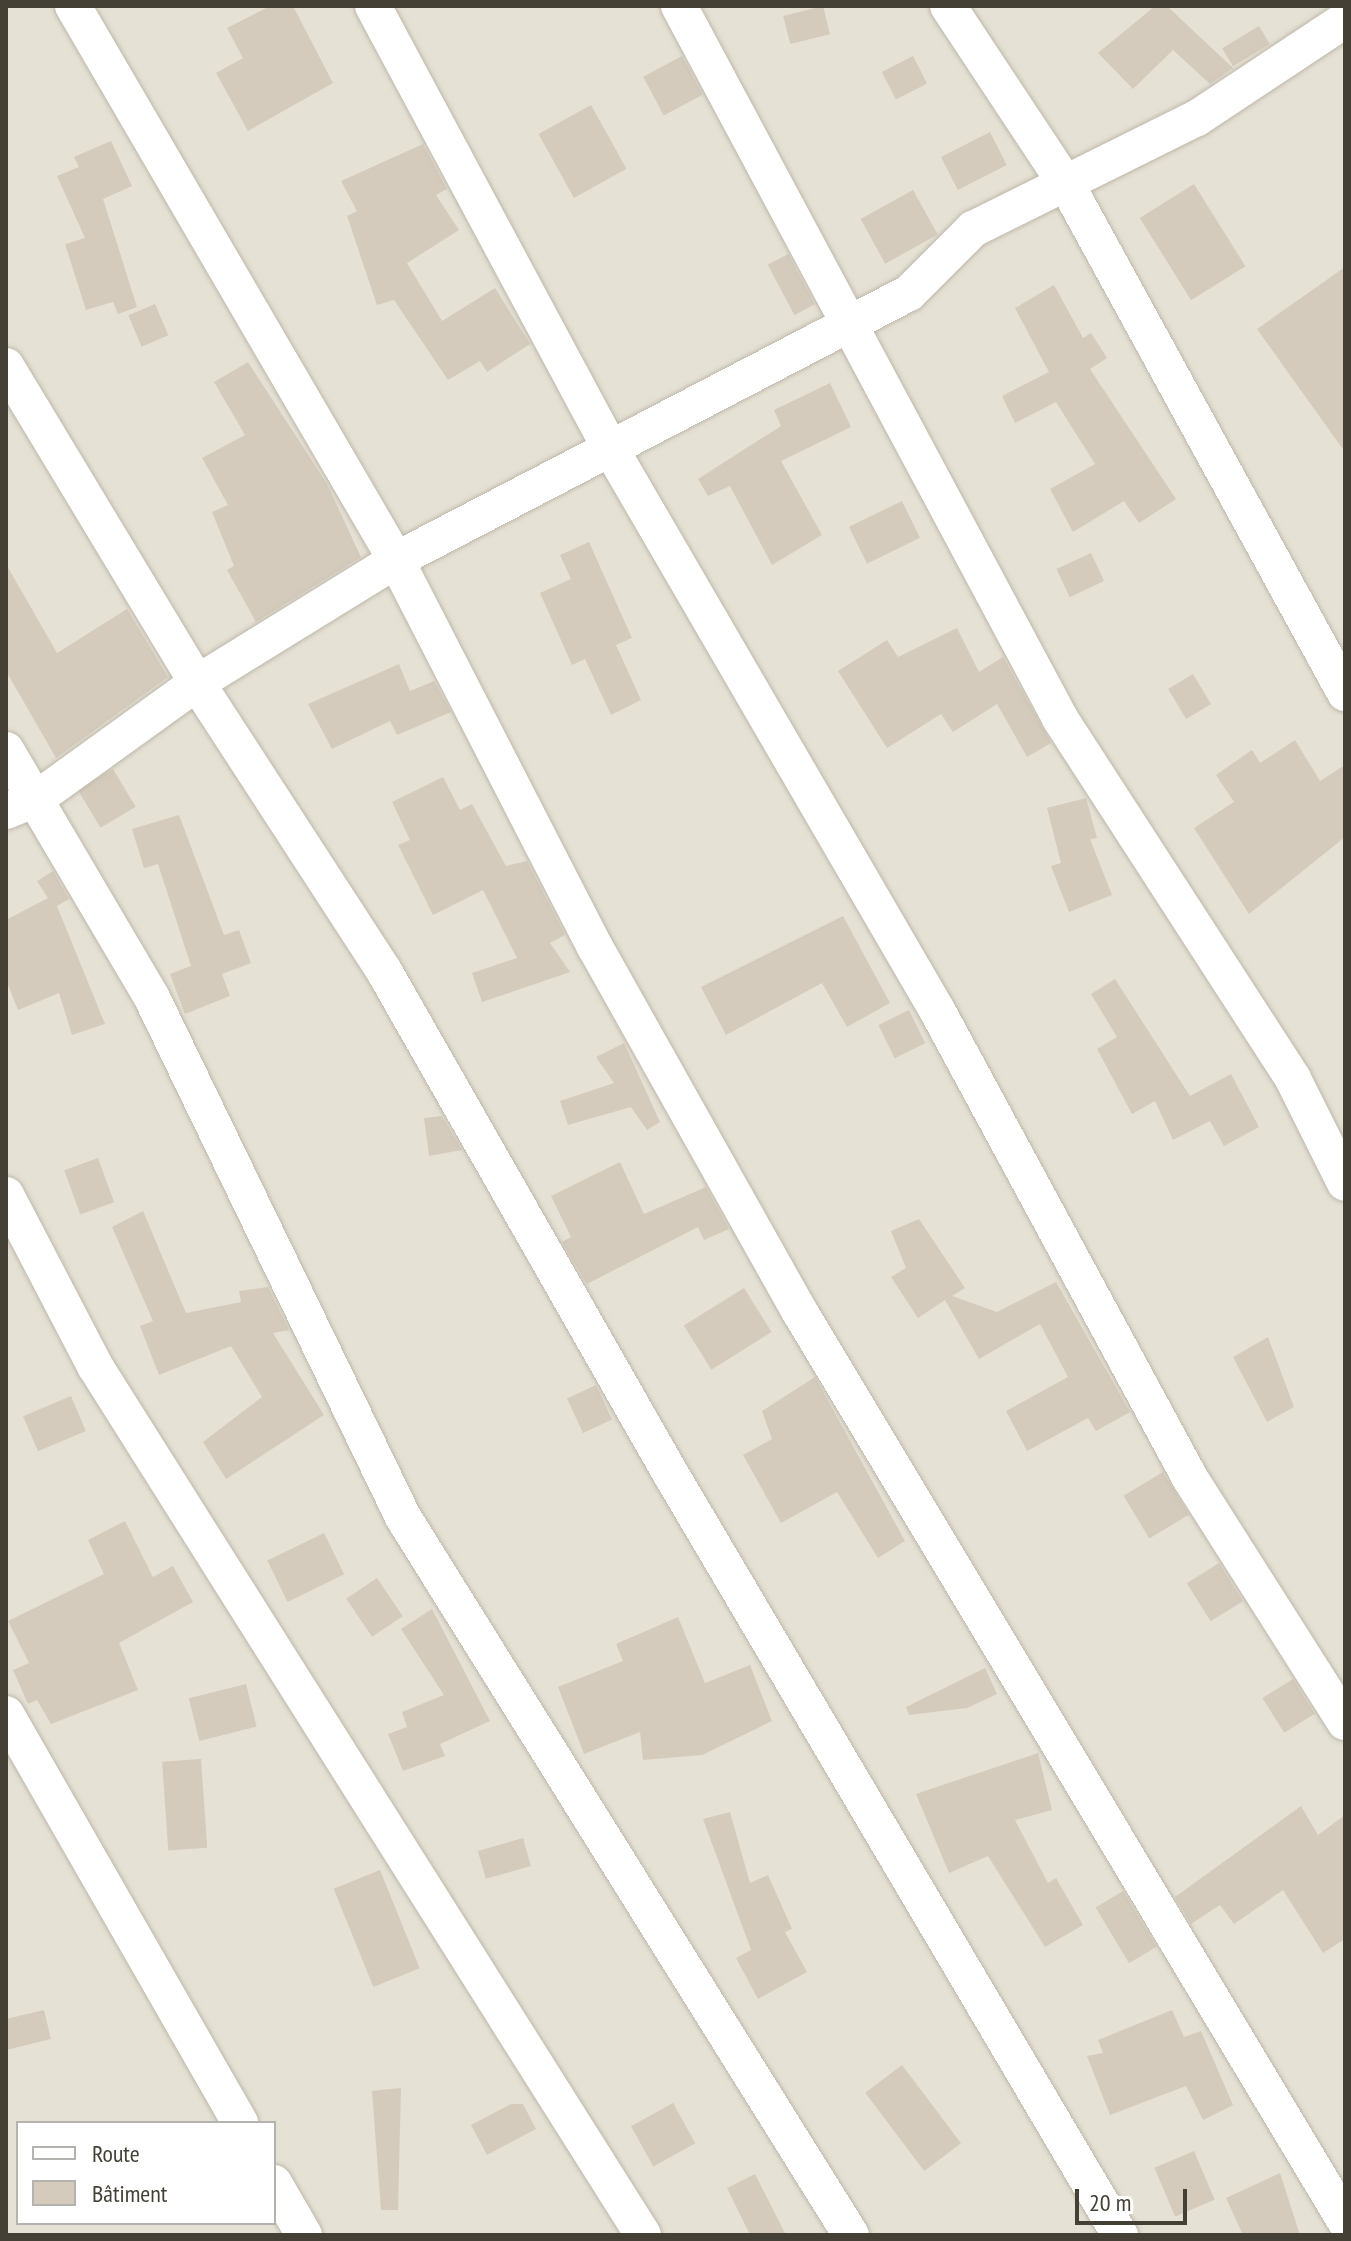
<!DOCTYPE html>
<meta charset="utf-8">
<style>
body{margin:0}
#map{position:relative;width:1351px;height:2241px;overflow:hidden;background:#f3efe7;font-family:"PT Sans Narrow",sans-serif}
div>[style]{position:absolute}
.residential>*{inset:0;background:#e6e1d5}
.building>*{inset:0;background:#d4cbbd;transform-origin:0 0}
.roads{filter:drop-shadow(0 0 2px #beb7aa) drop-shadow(0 0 2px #beb7aa)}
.minor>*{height:36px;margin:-18px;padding:0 18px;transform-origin:18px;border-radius:18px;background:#fff}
span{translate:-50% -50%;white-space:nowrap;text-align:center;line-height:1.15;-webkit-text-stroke:6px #fff;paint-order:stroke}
.frame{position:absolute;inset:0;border:8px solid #454036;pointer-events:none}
.legend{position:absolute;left:16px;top:2121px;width:260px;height:104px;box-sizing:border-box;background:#fff;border:2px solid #b5b3af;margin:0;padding:10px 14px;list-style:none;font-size:24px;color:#454036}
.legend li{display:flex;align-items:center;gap:16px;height:40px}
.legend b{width:40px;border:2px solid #b5b3af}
.scale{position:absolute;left:1075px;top:2189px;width:112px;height:36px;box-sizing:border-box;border:4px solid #454036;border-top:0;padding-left:10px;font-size:24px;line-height:28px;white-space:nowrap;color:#454036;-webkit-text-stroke:6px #fff;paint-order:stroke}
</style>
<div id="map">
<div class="residential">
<div style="clip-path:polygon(evenodd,6px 6px,1345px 6px,1345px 2235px,6px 2235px,6px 6px,18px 2123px,274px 2123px,274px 2223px,18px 2223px,18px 2123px)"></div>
</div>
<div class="building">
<div style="clip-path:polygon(270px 6px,293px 6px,333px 83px,248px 131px,216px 73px,243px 58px,227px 28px)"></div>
<div style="left:823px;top:6px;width:29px;height:41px;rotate:76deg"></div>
<div style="clip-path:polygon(1155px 6px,1167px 6px,1233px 68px,1210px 84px,1173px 50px,1133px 89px,1098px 53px)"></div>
<div style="left:1259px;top:26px;width:21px;height:43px;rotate:59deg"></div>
<div style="left:682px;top:56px;width:44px;height:44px;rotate:62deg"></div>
<div style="left:913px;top:56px;width:31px;height:35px;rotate:63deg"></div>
<div style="left:591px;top:105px;width:73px;height:60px;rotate:61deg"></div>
<div style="left:990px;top:132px;width:37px;height:55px;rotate:63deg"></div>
<div style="clip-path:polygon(111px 141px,132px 186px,103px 199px,137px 307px,118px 314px,113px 302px,86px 310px,65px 244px,85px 238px,57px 176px,79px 167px,74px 157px)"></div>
<div style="clip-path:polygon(423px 144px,447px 189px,436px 195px,459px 230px,407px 263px,442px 321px,495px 288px,530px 344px,487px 372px,480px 361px,448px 380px,394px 300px,377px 305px,347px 216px,357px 211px,341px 181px)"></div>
<div style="left:1194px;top:184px;width:97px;height:64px;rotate:58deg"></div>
<div style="left:913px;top:190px;width:51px;height:60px;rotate:61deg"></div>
<div style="left:788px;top:254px;width:57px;height:23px;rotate:62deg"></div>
<div style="clip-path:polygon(1345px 267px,1345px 452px,1257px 329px)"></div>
<div style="clip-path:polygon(1054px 285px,1083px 338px,1091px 333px,1107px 358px,1090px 369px,1176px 499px,1139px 523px,1124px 501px,1073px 532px,1050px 489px,1095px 464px,1056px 402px,1015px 423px,1002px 396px,1049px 372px,1015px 308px)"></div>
<div style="left:155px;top:304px;width:34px;height:29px;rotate:67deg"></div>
<div style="clip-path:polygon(248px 362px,327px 484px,361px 557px,256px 622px,227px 570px,234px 566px,212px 512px,228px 505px,202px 458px,245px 435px,214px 382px)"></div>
<div style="clip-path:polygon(830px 383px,851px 427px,781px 461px,822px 535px,772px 565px,730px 486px,708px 496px,698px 479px,781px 426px,774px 410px)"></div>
<div style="left:902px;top:501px;width:41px;height:59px;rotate:64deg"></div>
<div style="clip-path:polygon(589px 542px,632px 638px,616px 645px,641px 700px,611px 715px,585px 659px,572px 665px,540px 593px,571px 579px,560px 555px)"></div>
<div style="left:1091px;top:553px;width:31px;height:38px;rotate:65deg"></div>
<div style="clip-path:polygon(6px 564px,57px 653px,127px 609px,168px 677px,56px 758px,6px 671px)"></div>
<div style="clip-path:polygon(957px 628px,979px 672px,1003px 657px,1051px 743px,1027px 757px,997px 704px,953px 732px,941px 714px,887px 748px,838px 671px,887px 640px,898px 657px)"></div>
<div style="clip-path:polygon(399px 664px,410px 691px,434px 681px,451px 712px,397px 735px,390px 721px,332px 749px,308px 704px)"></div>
<div style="left:1193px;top:674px;width:35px;height:29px;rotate:59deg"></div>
<div style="clip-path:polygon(1295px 740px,1320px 781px,1345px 765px,1345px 837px,1249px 914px,1194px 828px,1234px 802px,1216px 775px,1252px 750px,1260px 763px)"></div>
<div style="left:113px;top:769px;width:44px;height:41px;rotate:59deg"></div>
<div style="clip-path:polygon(443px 777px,460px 810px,472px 804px,506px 866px,527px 861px,565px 935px,550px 943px,570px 972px,482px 1002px,472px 973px,517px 958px,483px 890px,433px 915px,398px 845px,410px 840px,392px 802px)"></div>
<div style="clip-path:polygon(1086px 798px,1097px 838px,1090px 839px,1112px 895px,1069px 912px,1051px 866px,1061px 863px,1047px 808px)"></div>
<div style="clip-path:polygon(179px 815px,224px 935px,239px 930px,251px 963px,222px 974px,230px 996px,185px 1014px,170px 974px,191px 966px,158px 864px,144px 868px,132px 829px)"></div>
<div style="clip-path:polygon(53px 871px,69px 899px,57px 906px,105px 1024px,72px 1035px,59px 993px,18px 1010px,6px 980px,6px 920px,48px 898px,37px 881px)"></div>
<div style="clip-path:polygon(843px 916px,890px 1003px,847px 1027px,822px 983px,726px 1035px,701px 987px)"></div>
<div style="clip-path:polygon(1115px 979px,1190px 1096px,1231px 1074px,1259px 1127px,1224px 1146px,1210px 1121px,1173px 1140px,1155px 1101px,1132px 1114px,1097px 1049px,1117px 1037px,1091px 994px)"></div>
<div style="left:909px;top:1010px;width:37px;height:34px;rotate:64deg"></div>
<div style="clip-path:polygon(624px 1043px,660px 1122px,647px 1130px,631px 1107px,568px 1125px,560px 1101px,614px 1083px,596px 1057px)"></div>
<div style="clip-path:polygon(442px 1116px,462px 1150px,429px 1156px,424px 1118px)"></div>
<div style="left:98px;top:1158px;width:47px;height:36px;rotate:70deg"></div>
<div style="clip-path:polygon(620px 1162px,644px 1214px,706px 1187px,729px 1229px,704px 1240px,698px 1227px,587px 1284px,562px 1242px,571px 1237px,551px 1196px)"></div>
<div style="clip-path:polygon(143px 1211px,186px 1313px,241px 1302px,239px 1291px,268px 1287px,289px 1330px,273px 1333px,324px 1415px,226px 1479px,203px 1442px,262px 1397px,231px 1346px,159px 1375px,140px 1326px,153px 1321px,112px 1227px)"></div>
<div style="clip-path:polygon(919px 1219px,965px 1288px,952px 1296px,997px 1312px,1056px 1282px,1130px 1412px,1096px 1431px,1088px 1418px,1027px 1451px,1006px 1411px,1068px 1377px,1040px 1324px,979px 1359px,945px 1300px,918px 1318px,891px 1277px,906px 1268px,891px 1231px)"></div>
<div style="left:744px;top:1288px;width:52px;height:71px;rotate:58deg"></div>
<div style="clip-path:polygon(1268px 1337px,1294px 1407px,1267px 1422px,1233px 1357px)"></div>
<div style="clip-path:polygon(815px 1377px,905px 1541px,878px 1558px,837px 1492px,781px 1523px,743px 1455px,772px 1439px,762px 1411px)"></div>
<div style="left:596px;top:1385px;width:38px;height:32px;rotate:65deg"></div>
<div style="left:71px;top:1396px;width:38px;height:52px;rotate:67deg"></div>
<div style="left:1163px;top:1472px;width:50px;height:46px;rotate:59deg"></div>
<div style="clip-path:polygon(125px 1521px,153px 1577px,173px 1566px,193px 1602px,119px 1643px,138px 1690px,51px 1724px,37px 1700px,28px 1704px,13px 1670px,29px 1663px,8px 1621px,104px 1574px,88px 1540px)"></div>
<div style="left:324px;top:1533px;width:46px;height:63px;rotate:64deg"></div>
<div style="left:1219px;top:1563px;width:45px;height:38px;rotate:58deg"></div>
<div style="left:377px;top:1578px;width:46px;height:37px;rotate:56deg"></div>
<div style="clip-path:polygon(432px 1609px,490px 1721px,440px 1744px,445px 1756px,403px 1771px,388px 1734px,407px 1727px,402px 1712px,444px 1695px,401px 1629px)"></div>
<div style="clip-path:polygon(678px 1617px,705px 1683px,750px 1665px,772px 1721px,702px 1755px,643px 1760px,640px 1732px,584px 1754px,558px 1687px,623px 1661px,616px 1644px)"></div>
<div style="clip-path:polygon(985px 1668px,997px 1694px,967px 1708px,909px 1715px,906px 1707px)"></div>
<div style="left:1293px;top:1679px;width:41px;height:36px;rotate:58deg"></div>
<div style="left:246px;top:1684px;width:44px;height:59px;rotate:76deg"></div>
<div style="clip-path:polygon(1038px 1753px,1052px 1810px,1015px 1820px,1048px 1883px,1056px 1878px,1083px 1925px,1045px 1947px,988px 1856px,949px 1873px,916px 1794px)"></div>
<div style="left:201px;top:1759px;width:89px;height:39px;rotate:86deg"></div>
<div style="clip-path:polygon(1301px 1806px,1318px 1835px,1345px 1815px,1345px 1939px,1323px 1953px,1283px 1890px,1234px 1924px,1220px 1905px,1191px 1924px,1175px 1897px)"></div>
<div style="clip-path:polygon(730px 1812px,750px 1883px,768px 1875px,792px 1929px,785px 1932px,807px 1972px,758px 1999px,736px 1958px,751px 1950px,703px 1819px)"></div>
<div style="left:523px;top:1838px;width:29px;height:47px;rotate:74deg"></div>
<div style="left:380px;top:1870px;width:106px;height:50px;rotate:68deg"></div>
<div style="left:1123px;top:1891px;width:65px;height:32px;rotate:59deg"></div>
<div style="clip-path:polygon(44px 2010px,51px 2039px,6px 2050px,6px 2019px)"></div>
<div style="clip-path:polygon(1172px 2010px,1184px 2037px,1201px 2031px,1233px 2105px,1203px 2120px,1186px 2086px,1110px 2115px,1087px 2056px,1103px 2053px,1098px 2040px)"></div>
<div style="left:902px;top:2065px;width:98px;height:46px;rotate:53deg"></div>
<div style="clip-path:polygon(401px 2088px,398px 2210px,381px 2210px,372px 2091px)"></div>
<div style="left:673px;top:2103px;width:46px;height:48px;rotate:61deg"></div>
<div style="clip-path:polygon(511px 2104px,523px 2104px,536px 2129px,487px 2155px,471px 2125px)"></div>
<div style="left:1194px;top:2151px;width:53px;height:43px;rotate:67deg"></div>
<div style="clip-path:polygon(1280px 2173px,1300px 2235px,1243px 2235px,1226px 2198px)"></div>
<div style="clip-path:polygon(755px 2174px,786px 2235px,750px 2235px,727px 2188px)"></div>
</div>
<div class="roads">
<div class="minor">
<div style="left:73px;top:6px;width:641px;rotate:59.76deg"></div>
<div style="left:396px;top:560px;width:435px;rotate:62.8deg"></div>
<div style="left:595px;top:947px;width:419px;rotate:60.7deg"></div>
<div style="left:800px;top:1312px;width:1060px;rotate:59.05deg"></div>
<div style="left:373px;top:6px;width:499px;rotate:61.8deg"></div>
<div style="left:609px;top:446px;width:655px;rotate:59.83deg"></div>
<div style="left:938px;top:1012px;width:530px;rotate:61.6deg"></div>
<div style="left:1190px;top:1478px;width:289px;rotate:57.6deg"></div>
<div style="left:679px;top:6px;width:810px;rotate:61.85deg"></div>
<div style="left:1061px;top:720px;width:427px;rotate:57.1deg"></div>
<div style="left:1293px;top:1079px;width:116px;rotate:63.4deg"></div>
<div style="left:948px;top:6px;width:217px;rotate:56.5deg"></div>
<div style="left:1068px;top:187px;width:577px;rotate:61.3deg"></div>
<div style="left:6px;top:366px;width:370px;rotate:58.9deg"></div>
<div style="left:197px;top:683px;width:343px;rotate:57deg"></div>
<div style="left:384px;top:971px;width:576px;rotate:60.32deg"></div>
<div style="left:669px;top:1471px;width:887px;rotate:59.45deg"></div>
<div style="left:6px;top:750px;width:288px;rotate:59.5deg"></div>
<div style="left:152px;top:998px;width:577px;rotate:64.19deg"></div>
<div style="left:403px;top:1517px;width:846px;rotate:58.04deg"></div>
<div style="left:6px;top:811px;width:32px;rotate:-22deg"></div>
<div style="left:36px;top:799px;width:198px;rotate:-35.8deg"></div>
<div style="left:197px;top:683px;width:234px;rotate:-31.7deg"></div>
<div style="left:396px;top:560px;width:578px;rotate:-27.5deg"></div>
<div style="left:909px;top:293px;width:91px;rotate:-45deg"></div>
<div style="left:973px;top:229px;width:250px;rotate:-26.4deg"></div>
<div style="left:1197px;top:118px;width:178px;rotate:-33.5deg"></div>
<div style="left:6px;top:1195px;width:193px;rotate:62.5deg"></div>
<div style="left:95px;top:1366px;width:1027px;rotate:57.76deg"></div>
<div style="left:6px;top:1714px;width:471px;rotate:60.2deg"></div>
<div style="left:274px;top:2183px;width:60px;rotate:60deg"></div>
</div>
</div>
<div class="frame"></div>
<ul class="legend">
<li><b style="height:10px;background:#fff"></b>Route</li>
<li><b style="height:22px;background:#d4cbbd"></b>Bâtiment</li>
</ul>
<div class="scale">20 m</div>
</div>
